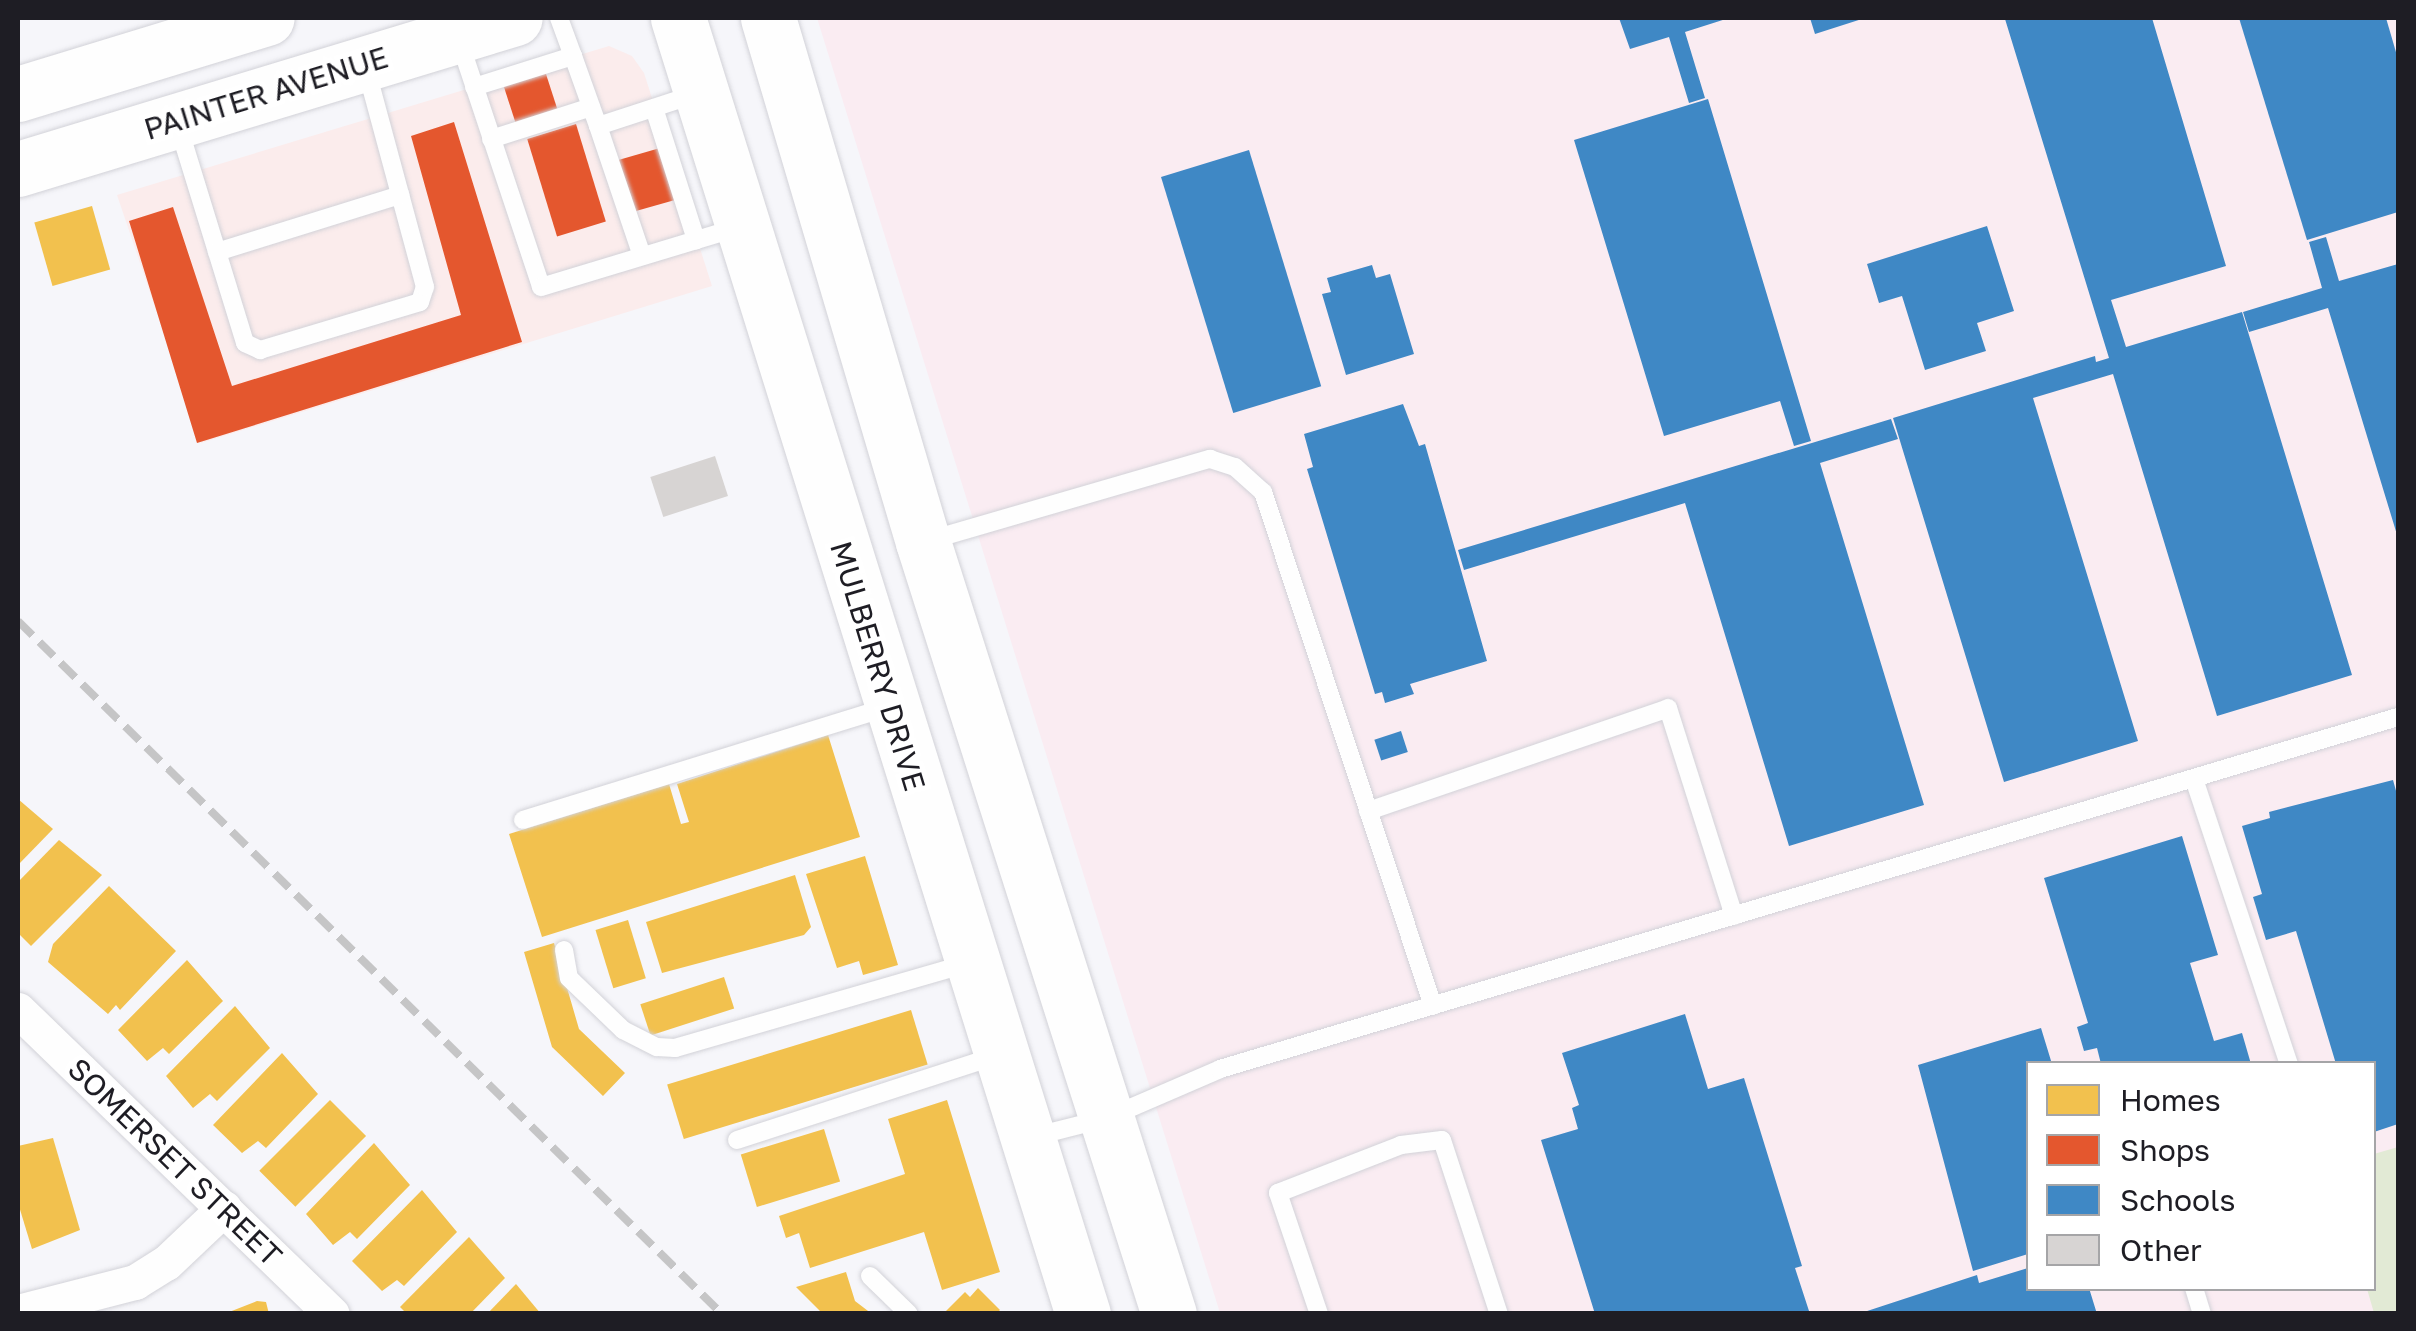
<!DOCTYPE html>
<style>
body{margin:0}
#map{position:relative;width:2416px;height:1331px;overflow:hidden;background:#f6f6fa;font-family:"Golos Text",sans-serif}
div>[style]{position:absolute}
.commercial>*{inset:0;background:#fbecec}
.education>*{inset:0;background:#faecf2}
.green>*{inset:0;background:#e2ead5}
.homes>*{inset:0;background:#f2c14e;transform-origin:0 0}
.shops>*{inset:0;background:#e4572e;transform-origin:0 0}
.schools>*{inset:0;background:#3f88c5;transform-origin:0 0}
.building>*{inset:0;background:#d7d4d3;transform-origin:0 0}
.roads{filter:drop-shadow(0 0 2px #d2d2d8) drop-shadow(0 0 2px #d2d2d8)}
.service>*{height:18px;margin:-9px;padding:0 9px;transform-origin:9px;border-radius:9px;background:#fefefe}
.minor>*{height:35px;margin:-17.5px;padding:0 17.5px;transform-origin:17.5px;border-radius:17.5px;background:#fefefe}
.primary>*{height:55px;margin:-27.5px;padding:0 27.5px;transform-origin:27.5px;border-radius:27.5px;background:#fefefe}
.rail>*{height:8px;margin-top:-4px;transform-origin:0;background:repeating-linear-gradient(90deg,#c5c5c6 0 20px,transparent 0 30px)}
span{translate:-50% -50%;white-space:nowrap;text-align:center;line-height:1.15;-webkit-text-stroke:10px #fff;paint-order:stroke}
.street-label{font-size:30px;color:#1e1d24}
.frame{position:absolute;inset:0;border:20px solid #1e1d24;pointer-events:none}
.legend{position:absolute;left:2026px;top:1061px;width:350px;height:230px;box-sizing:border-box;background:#fff;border:2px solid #a5a5a7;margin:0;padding:12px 18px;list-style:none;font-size:30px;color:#1e1d24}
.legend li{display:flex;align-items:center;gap:20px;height:50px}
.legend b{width:50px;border:2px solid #a5a5a7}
</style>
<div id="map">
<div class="commercial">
<div style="clip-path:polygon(609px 46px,632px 56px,644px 73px,712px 286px,201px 443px,117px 195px)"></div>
</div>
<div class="education">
<div style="clip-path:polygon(evenodd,817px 18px,2398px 18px,2398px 1313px,1220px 1313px,817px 18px,2028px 1064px,2374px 1064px,2374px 1288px,2028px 1288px,2028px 1064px)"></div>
</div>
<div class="green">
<div style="clip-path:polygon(2398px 1147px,2398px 1313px,2374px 1313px,2367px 1289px,2374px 1288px,2374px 1154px)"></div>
</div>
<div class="homes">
<div style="left:92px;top:206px;width:66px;height:60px;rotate:74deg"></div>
<div style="clip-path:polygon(828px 735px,860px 837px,542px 937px,509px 834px,669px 784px,681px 824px,689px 822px,677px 784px)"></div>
<div style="clip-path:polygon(18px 799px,53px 829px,18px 865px)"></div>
<div style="clip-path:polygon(59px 840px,102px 875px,31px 946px,18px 933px,18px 882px)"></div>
<div style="clip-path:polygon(865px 856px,898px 965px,863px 975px,859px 961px,837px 968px,806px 874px)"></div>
<div style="clip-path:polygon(795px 875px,811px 927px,804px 935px,662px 973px,646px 922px)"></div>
<div style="clip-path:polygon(109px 886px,176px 951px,120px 1010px,116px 1005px,108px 1014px,48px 962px,53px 944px)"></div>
<div style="left:628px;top:920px;width:61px;height:34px;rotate:73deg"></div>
<div style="clip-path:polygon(554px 943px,579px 1029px,625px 1073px,603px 1096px,552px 1047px,524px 952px)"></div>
<div style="clip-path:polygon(187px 960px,223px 1001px,169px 1054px,163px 1048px,147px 1061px,118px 1030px)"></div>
<div style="left:724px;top:977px;width:33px;height:88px;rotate:72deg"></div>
<div style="clip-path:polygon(235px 1006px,270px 1048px,217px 1101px,210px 1094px,193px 1108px,166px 1076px)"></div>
<div style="left:911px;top:1010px;width:57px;height:255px;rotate:73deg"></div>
<div style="clip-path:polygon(282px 1053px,318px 1094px,266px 1148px,258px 1141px,242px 1153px,213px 1125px)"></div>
<div style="left:330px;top:1100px;width:51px;height:100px;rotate:45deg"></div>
<div style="clip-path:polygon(947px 1100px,1000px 1272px,942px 1290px,924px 1232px,810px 1268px,799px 1233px,786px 1238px,779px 1216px,905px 1174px,888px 1119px)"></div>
<div style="left:824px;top:1129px;width:55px;height:87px;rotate:73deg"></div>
<div style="clip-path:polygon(53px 1138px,80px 1230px,32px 1249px,18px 1203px,18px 1146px)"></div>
<div style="clip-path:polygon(374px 1143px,410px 1185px,357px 1239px,350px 1232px,333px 1245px,306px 1214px)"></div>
<div style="clip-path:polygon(422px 1190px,457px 1232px,404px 1286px,397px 1280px,382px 1291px,352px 1261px)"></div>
<div style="clip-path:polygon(469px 1237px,505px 1278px,470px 1314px,407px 1314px,400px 1307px)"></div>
<div style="clip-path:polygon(846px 1272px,855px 1301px,872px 1314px,823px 1314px,796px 1287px)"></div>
<div style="clip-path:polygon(516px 1284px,541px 1314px,487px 1314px)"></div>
<div style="clip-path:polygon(978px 1288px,1000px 1310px,996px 1314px,943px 1314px,965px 1292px,970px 1297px)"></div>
<div style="clip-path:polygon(257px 1301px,266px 1302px,269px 1314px,224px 1314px)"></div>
</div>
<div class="shops">
<div style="left:545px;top:71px;width:43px;height:44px;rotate:72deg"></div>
<div style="clip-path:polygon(454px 122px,522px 342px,197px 443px,129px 221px,173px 207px,232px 386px,461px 315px,411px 136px)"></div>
<div style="left:576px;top:124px;width:102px;height:51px;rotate:73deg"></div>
<div style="left:660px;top:148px;width:54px;height:45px;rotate:74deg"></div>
</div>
<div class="schools">
<div style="clip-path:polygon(1619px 18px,1729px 18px,1685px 32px,1705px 98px,1689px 103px,1669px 37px,1630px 49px)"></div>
<div style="clip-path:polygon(1810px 18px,1865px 18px,1815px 34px)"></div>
<div style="clip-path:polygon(2152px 18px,2226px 266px,2111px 300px,2126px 347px,2242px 312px,2352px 675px,2217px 716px,2113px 374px,2033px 398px,2138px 741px,2004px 782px,1893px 418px,2095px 356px,2096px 362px,2109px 358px,2005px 19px)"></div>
<div style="clip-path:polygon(2239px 18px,2386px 18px,2398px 59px,2398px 212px,2307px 240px)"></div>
<div style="clip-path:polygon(1708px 99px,1811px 441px,1794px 446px,1780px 401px,1664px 436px,1574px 140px)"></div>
<div style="left:1249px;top:150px;width:247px;height:92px;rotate:73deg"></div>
<div style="clip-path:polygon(1987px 226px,2014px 311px,1977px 323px,1986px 351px,1925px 370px,1902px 296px,1879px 303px,1867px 264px)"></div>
<div style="clip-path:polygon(2326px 237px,2339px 281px,2398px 264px,2398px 538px,2328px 308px,2249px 332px,2243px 312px,2322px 288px,2309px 242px)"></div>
<div style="clip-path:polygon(1372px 265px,1376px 278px,1390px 274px,1414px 354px,1346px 375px,1322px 294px,1331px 292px,1327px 278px)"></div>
<div style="clip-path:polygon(1403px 404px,1419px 446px,1425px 444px,1487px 661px,1410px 684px,1414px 694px,1385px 703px,1382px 692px,1375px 694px,1307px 469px,1313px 467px,1304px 434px)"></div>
<div style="clip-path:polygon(1891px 419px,1898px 439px,1820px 463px,1924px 805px,1789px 846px,1685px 503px,1464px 570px,1458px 550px)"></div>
<div style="left:1401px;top:731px;width:22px;height:28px;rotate:72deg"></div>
<div style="clip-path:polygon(2393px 780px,2398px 798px,2398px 1124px,2374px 1132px,2374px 1064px,2336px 1064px,2296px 931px,2266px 940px,2253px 897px,2262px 894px,2242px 826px,2270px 818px,2269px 812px)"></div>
<div style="clip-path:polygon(2182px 836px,2218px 955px,2190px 963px,2214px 1041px,2242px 1033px,2251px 1064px,2101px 1064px,2097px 1048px,2084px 1051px,2077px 1027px,2088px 1023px,2044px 878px)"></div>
<div style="clip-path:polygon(1685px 1014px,1708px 1089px,1744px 1078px,1802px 1266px,1795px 1268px,1810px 1314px,1595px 1314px,1541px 1140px,1578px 1129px,1572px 1108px,1579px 1105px,1562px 1053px)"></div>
<div style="clip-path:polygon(2041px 1028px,2052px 1064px,2028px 1064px,2028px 1254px,1973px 1271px,1918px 1065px)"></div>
<div style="clip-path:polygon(2028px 1268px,2028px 1288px,2089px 1288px,2097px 1314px,1858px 1314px,1977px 1275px,1979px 1283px)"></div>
</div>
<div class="building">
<div style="left:715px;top:456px;width:42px;height:68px;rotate:72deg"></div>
</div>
<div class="roads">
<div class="service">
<div style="left:559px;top:18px;width:40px;rotate:69.8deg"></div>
<div style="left:459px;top:40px;width:260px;rotate:71.6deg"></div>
<div style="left:541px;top:287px;width:204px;rotate:-16.8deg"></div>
<div style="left:474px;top:87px;width:104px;rotate:-17.4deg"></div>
<div style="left:573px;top:56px;width:74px;rotate:70.3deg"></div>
<div style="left:654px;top:108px;width:139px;rotate:72.3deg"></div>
<div style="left:178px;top:125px;width:228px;rotate:72.9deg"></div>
<div style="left:245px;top:343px;width:17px;rotate:25deg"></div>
<div style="left:260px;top:350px;width:167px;rotate:-16.7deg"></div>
<div style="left:420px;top:302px;width:16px;rotate:-72deg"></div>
<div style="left:425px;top:287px;width:226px;rotate:-105.1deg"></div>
<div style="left:491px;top:139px;width:105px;rotate:-17.7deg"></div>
<div style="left:217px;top:252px;width:192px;rotate:-17.3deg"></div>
<div style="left:642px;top:256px;width:137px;rotate:-108.7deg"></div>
<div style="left:598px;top:126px;width:103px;rotate:-18.1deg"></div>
<div style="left:927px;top:541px;width:295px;rotate:-16.2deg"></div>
<div style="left:1210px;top:459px;width:26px;rotate:18deg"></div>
<div style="left:1235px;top:467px;width:38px;rotate:42deg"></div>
<div style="left:1263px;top:492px;width:541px;rotate:71.7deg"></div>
<div style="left:2194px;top:779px;width:300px;rotate:71.6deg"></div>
<div style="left:1368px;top:811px;width:317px;rotate:-18.9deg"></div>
<div style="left:1668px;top:708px;width:218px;rotate:72.4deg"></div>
<div style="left:523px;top:820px;width:383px;rotate:-17.2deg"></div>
<div style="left:564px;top:950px;width:28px;rotate:80deg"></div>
<div style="left:569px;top:978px;width:75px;rotate:43.9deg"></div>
<div style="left:623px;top:1030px;width:38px;rotate:27deg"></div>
<div style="left:657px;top:1047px;width:18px;rotate:3deg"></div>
<div style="left:675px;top:1048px;width:303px;rotate:-16.1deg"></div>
<div style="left:1032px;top:1137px;width:77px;rotate:-14.2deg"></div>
<div style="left:1107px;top:1118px;width:123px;rotate:-23.4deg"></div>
<div style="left:1220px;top:1069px;width:1229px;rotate:-16.64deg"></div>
<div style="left:737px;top:1140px;width:271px;rotate:-18deg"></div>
<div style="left:870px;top:1276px;width:54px;rotate:44.3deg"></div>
<div style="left:2194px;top:1288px;width:27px;rotate:73deg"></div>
<div style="left:1319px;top:1314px;width:128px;rotate:-108.7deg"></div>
<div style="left:1278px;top:1193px;width:132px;rotate:-21.3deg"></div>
<div style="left:1401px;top:1145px;width:41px;rotate:-7deg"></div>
<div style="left:1442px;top:1140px;width:183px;rotate:71.9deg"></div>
</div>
<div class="minor">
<div style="left:18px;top:1010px;width:437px;rotate:44.1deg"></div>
<div style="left:18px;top:1312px;width:121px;rotate:-14.4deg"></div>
<div style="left:135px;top:1282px;width:36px;rotate:-32deg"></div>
<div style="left:166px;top:1263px;width:80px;rotate:-43.5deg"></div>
</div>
<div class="primary">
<div style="left:678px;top:18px;width:1358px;rotate:72.65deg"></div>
<div style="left:768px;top:18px;width:546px;rotate:73.52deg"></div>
<div style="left:923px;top:542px;width:810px;rotate:72.33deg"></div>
<div style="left:18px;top:94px;width:260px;rotate:-17deg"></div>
<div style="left:18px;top:169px;width:519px;rotate:-16.9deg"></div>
</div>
</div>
<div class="rail">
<div style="left:18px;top:621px;width:988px;rotate:44.55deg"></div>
</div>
<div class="street-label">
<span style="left:266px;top:93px;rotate:-17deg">PAINTER AVENUE</span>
<span style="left:878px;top:666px;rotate:73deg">MULBERRY DRIVE</span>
<span style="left:175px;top:1162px;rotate:44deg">SOMERSET STREET</span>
</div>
<div class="frame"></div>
<ul class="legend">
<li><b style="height:28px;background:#f2c14e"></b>Homes</li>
<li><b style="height:28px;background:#e4572e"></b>Shops</li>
<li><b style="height:28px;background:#3f88c5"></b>Schools</li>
<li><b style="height:28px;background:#d7d4d3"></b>Other</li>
</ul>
</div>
